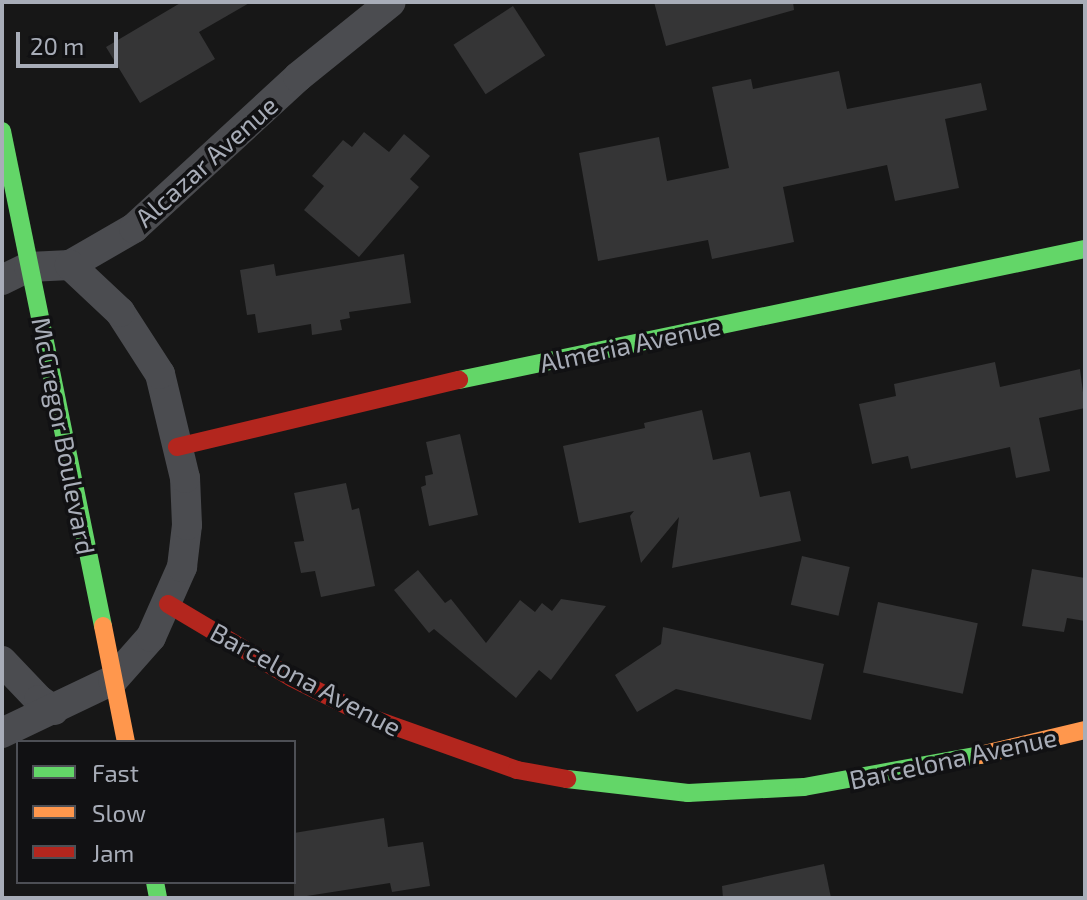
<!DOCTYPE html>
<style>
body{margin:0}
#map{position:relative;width:1087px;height:900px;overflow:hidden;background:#171717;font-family:"Exo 2",sans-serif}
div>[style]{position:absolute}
.building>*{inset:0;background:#353536;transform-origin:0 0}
.street>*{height:30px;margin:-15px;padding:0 15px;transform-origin:15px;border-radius:15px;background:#4b4c50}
.fast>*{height:18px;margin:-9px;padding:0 9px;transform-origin:9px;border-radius:9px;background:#63d668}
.slow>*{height:18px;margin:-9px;padding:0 9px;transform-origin:9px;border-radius:9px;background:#ff974d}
.jam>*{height:18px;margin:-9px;padding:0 9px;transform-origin:9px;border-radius:9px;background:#b3261e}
span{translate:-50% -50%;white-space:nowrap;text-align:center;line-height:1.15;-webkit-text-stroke:7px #111113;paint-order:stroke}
.street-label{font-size:26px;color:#a8adb8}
.frame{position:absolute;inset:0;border:4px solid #a8adb8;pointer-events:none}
.legend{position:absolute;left:16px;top:740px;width:280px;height:144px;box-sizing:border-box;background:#111113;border:2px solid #4d4f55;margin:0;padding:10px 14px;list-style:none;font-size:24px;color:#a8adb8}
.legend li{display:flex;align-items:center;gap:16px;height:40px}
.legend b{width:40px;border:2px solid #4d4f55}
.scale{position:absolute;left:16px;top:32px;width:102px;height:36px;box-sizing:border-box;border:4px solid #a8adb8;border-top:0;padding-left:10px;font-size:24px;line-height:28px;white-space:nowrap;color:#a8adb8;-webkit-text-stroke:6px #111113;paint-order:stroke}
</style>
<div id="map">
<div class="building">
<div style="clip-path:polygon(182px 2px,251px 2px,199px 32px,215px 59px,140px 103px,106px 47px)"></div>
<div style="clip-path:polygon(654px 2px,793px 2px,794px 10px,666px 46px)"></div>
<div style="left:513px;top:6px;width:59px;height:71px;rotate:57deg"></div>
<div style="clip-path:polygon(839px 71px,847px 109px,981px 83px,987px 110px,945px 119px,959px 188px,895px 201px,887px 165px,783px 187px,794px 242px,712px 259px,708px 240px,598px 261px,579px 153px,659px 137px,667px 181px,729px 168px,712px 87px,751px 79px,753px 89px)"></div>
<div style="clip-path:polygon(364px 132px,389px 152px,404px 134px,430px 156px,410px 179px,419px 187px,359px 257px,304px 210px,324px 186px,312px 176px,343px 140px,352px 147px)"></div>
<div style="clip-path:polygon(404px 254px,411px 303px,349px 312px,350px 318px,340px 320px,342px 330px,312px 335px,311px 324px,258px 333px,255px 314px,247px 315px,240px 270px,274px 264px,276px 276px)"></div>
<div style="clip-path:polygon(995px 362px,1000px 387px,1080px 369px,1085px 408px,1039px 418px,1050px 471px,1016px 478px,1010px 447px,911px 469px,908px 456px,872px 464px,859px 404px,896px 396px,894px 384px)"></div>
<div style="clip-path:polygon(702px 410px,713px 460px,750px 452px,760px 497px,790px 491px,801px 541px,672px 568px,679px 517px,641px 563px,630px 516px,634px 511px,579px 523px,563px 446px,645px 428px,644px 423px)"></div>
<div style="clip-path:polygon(460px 434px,478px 515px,429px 526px,421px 487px,426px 485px,425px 476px,433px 474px,426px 442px)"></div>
<div style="clip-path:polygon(346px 483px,352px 510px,359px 508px,375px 586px,321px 597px,315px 571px,301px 573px,294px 542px,304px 541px,294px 493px)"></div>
<div style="left:802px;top:556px;width:49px;height:50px;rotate:13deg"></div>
<div style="clip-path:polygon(1032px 569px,1085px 578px,1085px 621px,1067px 618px,1064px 632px,1022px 626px)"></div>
<div style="clip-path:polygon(418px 570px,445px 603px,451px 599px,486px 643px,520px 600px,535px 612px,542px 603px,552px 611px,561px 599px,606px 606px,551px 680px,539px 670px,516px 698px,434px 629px,429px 633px,394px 590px)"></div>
<div style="left:878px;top:602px;width:102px;height:72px;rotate:12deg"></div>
<div style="clip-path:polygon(663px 627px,824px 664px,811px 720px,676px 689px,637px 712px,615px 675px,661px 644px)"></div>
<div style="clip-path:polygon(384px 818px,388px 847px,423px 842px,430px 886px,392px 892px,390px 883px,294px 898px,294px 833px)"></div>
<div style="clip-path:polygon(824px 864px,831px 898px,723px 898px,722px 886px)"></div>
</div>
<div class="street">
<div style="left:2px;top:280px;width:30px;rotate:-26deg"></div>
<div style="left:29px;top:267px;width:41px;rotate:-2.8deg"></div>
<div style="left:70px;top:265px;width:74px;rotate:-30deg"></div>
<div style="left:134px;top:228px;width:223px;rotate:-42.6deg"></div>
<div style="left:298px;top:77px;width:119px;rotate:-38.9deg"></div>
<div style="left:2px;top:661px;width:54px;rotate:46.5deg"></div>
<div style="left:39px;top:700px;width:18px;rotate:34deg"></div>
<div style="left:2px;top:733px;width:123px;rotate:-25.5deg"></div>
<div style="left:113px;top:680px;width:57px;rotate:-48.5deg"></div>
<div style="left:151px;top:637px;width:77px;rotate:-66.1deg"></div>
<div style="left:182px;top:567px;width:42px;rotate:-83.2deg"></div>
<div style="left:187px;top:525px;width:47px;rotate:-92.4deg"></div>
<div style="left:185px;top:478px;width:107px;rotate:-103.5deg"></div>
<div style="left:160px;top:374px;width:74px;rotate:-122.8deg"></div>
<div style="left:120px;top:312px;width:69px;rotate:-136.8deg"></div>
</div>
<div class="fast">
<div style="left:2px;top:131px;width:505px;rotate:78.47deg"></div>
<div style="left:459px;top:380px;width:640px;rotate:-11.82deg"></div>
<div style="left:567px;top:779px;width:122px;rotate:6.6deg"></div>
<div style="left:688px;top:793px;width:116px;rotate:-3deg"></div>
<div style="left:804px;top:787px;width:179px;rotate:-10.3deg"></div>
<div style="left:155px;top:882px;width:16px;rotate:79deg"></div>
</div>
<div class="slow">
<div style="left:103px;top:626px;width:118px;rotate:78.8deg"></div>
<div style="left:980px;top:755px;width:108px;rotate:-13.4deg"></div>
</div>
<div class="jam">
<div style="left:177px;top:447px;width:290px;rotate:-13.4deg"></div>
<div style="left:168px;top:604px;width:144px;rotate:30.8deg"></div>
<div style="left:292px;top:678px;width:92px;rotate:26.6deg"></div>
<div style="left:374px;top:719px;width:152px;rotate:19.6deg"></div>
<div style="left:517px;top:770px;width:51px;rotate:10.2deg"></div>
</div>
<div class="street-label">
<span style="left:206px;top:161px;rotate:-42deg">Alcazar Avenue</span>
<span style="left:630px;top:344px;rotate:-12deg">Almeria Avenue</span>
<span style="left:64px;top:436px;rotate:79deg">McGregor Boulevard</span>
<span style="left:306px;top:679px;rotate:28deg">Barcelona Avenue</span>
<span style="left:953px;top:758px;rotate:-12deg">Barcelona Avenue</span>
</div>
<div class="frame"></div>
<ul class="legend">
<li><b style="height:10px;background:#63d668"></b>Fast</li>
<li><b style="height:10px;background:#ff974d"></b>Slow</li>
<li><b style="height:10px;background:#b3261e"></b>Jam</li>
</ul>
<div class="scale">20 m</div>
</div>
